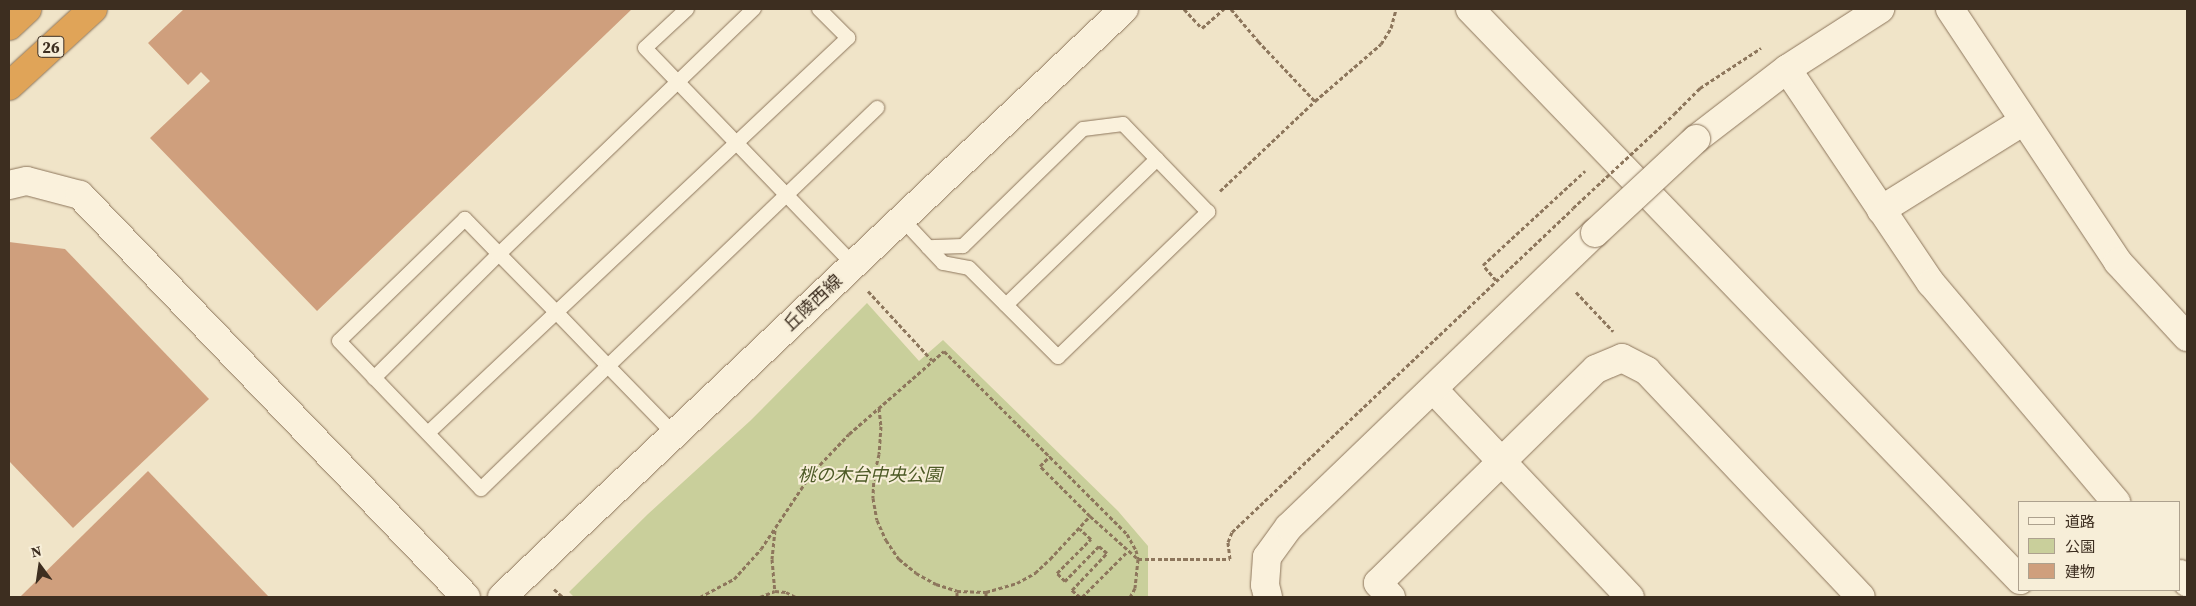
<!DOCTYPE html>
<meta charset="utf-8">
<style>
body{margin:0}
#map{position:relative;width:2196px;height:606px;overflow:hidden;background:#f0e4c8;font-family:"Source Serif 4","Noto Sans JP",serif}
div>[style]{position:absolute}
.green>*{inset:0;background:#c9cf9b}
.building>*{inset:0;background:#cf9f7d}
.path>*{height:3px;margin-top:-1.5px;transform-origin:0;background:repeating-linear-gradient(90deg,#8d765c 0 4px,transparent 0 6.5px)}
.roads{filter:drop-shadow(0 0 1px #8d765c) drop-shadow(0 0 1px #8d765c)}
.service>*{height:14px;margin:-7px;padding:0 7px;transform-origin:7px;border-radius:7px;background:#faf1dc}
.minor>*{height:28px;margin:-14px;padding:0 14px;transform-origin:14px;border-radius:14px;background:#faf1dc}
.tertiary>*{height:28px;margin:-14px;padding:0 14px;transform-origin:14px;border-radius:14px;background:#faf1dc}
.motorway>*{height:28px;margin:-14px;padding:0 14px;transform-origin:14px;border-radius:14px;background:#e0a458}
.path-bridge>*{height:3px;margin-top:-1.5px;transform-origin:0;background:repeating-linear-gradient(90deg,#8d765c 0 4px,transparent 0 6.5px)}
.bridges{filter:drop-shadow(0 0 1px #8d765c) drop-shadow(0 0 1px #8d765c)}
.tertiary-bridge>*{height:28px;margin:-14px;padding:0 14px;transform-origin:14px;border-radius:14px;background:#faf1dc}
span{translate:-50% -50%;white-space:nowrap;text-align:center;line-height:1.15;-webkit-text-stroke:4px #f7eed8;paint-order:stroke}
.shield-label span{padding:1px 4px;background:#f7eed8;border:1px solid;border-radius:4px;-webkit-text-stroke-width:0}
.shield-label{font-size:16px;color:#3d2e20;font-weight:700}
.street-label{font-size:18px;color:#3d2e20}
.park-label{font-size:18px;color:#4d5a26;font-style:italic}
.frame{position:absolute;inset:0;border:10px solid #3d2e20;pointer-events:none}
.legend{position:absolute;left:2018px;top:501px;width:162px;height:90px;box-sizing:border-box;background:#f7eed8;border:1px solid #ada18e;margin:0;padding:6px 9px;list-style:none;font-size:15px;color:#3d2e20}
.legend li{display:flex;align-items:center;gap:10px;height:25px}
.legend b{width:25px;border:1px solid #ada18e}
.north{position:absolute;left:15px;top:541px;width:50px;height:50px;-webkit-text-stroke:4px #f7eed8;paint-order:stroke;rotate:346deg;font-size:14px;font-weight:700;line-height:20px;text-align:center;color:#3d2e20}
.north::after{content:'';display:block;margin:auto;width:18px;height:22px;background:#3d2e20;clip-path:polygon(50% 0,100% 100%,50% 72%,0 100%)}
</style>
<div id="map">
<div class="green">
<div style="clip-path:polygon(867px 303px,919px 361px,943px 340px,1118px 511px,1148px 546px,1148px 597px,574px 597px,569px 592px,648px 514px,750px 421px)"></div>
</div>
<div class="building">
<div style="clip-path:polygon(184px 9px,632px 9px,317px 311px,150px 138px,210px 81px,201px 72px,188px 85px,148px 43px)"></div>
<div style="clip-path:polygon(9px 242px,65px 249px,209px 399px,73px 528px,9px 461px)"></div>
<div style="clip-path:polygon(148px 471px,269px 597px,20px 597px)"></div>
</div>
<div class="path">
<div style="left:1184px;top:9px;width:26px;rotate:47deg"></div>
<div style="left:1202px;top:28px;width:29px;rotate:-41deg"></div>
<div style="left:1231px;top:9px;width:42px;rotate:49.8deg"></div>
<div style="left:1258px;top:41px;width:83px;rotate:46.5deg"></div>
<div style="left:1674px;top:114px;width:37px;rotate:-45deg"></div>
<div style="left:1700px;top:88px;width:73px;rotate:-33.3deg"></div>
<div style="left:1220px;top:191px;width:131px;rotate:-43.5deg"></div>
<div style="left:1315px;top:101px;width:87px;rotate:-40.8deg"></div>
<div style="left:1381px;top:44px;width:19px;rotate:-58deg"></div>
<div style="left:1391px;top:28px;width:20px;rotate:-75deg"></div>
<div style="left:1496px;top:280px;width:20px;rotate:-131deg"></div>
<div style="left:1483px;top:265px;width:139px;rotate:-42.7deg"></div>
<div style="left:868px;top:291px;width:94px;rotate:47.2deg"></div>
<div style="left:1576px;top:292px;width:54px;rotate:46.5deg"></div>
<div style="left:879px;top:408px;width:18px;rotate:84deg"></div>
<div style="left:881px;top:426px;width:28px;rotate:94deg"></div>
<div style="left:879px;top:454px;width:23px;rotate:103deg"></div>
<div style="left:874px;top:476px;width:22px;rotate:93deg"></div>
<div style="left:873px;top:498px;width:22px;rotate:80deg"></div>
<div style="left:877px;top:520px;width:22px;rotate:66deg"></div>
<div style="left:886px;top:540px;width:23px;rotate:56deg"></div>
<div style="left:899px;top:559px;width:22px;rotate:39deg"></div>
<div style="left:916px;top:573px;width:23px;rotate:29deg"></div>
<div style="left:936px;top:584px;width:22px;rotate:18deg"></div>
<div style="left:957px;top:591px;width:29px;rotate:2deg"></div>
<div style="left:986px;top:592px;width:32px;rotate:-16deg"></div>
<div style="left:1017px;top:583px;width:21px;rotate:-29deg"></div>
<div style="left:1035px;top:573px;width:21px;rotate:-43deg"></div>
<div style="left:1050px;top:559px;width:59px;rotate:-47.1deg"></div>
<div style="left:1090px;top:516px;width:71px;rotate:-135deg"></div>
<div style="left:1040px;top:466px;width:14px;rotate:-45deg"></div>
<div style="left:1090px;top:516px;width:64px;rotate:41.9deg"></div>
<div style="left:1138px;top:559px;width:92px"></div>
<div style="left:1230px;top:559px;width:17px;rotate:-97deg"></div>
<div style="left:1228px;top:542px;width:11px;rotate:-68deg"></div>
<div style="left:1232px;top:532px;width:470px;rotate:-43.5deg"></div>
<div style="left:775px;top:530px;width:29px;rotate:96deg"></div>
<div style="left:772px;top:559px;width:32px;rotate:85deg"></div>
<div style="left:554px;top:589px;width:12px;rotate:42deg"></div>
<div style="left:700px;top:597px;width:38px;rotate:-28deg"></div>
<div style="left:734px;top:579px;width:40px;rotate:-48deg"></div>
<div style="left:761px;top:549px;width:90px;rotate:-56.3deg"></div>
<div style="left:811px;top:474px;width:55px;rotate:-46.5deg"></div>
<div style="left:849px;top:434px;width:126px;rotate:-41.1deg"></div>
<div style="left:944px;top:351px;width:259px;rotate:45deg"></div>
<div style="left:1127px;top:534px;width:18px;rotate:61deg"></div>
<div style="left:1136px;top:550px;width:9px;rotate:77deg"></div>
<div style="left:1138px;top:559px;width:29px;rotate:96deg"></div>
<div style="left:1135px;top:588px;width:10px;rotate:119deg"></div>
<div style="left:760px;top:597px;width:16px;rotate:-22deg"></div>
<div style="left:775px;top:591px;width:11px;rotate:5deg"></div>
<div style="left:786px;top:592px;width:11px;rotate:27deg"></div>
<div style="left:957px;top:597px;width:6px;rotate:-90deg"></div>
<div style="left:986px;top:597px;width:5px;rotate:-90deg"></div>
<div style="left:1080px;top:597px;width:11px;rotate:-139deg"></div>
<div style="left:1072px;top:590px;width:51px;rotate:-46.6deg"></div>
<div style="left:1107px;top:553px;width:11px;rotate:-139deg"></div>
<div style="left:1099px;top:546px;width:49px;rotate:134.2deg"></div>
<div style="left:1065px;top:581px;width:11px;rotate:-135deg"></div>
<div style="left:1057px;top:573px;width:48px;rotate:-45deg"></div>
<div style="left:1091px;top:539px;width:15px;rotate:-138deg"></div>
<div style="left:1082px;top:597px;width:65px;rotate:-45deg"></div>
</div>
<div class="roads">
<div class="service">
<div style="left:687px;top:9px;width:57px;rotate:137.1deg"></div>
<div style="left:645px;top:48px;width:301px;rotate:46.1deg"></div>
<div style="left:902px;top:219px;width:38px;rotate:47deg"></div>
<div style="left:928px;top:247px;width:22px;rotate:47deg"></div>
<div style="left:943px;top:263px;width:26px;rotate:11deg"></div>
<div style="left:969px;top:268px;width:126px;rotate:45deg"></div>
<div style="left:1058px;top:357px;width:209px;rotate:-44deg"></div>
<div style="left:1208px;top:212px;width:122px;rotate:-134deg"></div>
<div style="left:1123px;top:124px;width:40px;rotate:172.9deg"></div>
<div style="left:1083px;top:129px;width:168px;rotate:135.7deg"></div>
<div style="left:963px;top:246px;width:35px;rotate:178deg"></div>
<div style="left:1006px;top:305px;width:210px;rotate:-44deg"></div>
<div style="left:374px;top:378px;width:176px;rotate:-44.8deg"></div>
<div style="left:499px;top:254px;width:354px;rotate:-43.9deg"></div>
<div style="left:428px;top:433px;width:577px;rotate:-43.24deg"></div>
<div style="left:848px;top:38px;width:41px;rotate:-135deg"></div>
<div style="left:675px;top:435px;width:96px;rotate:-134.2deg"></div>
<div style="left:608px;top:366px;width:75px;rotate:-133.9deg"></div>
<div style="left:556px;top:312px;width:81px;rotate:-134.5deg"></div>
<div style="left:499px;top:254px;width:49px;rotate:-134.2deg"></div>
<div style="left:465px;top:219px;width:175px;rotate:135.9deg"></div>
<div style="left:339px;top:341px;width:205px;rotate:46.2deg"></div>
<div style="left:481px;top:489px;width:177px;rotate:-44.1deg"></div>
<div style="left:608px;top:366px;width:373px;rotate:-43.8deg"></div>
</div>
<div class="minor">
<div style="left:1950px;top:9px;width:304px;rotate:56.4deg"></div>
<div style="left:2118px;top:262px;width:102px;rotate:47.4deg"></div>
<div style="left:1787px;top:69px;width:258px;rotate:56.1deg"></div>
<div style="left:1931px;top:283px;width:287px;rotate:49.8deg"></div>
<div style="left:9px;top:185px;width:18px;rotate:-13deg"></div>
<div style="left:27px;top:181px;width:55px;rotate:14.8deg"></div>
<div style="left:80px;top:195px;width:557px;rotate:46.16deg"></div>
<div style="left:1881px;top:210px;width:168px;rotate:-31.9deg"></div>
<div style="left:1434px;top:390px;width:285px;rotate:46.6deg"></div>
<div style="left:2180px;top:574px;width:11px;rotate:49deg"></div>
<div style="left:1391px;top:597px;width:19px;rotate:-133deg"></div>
<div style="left:1378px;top:583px;width:305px;rotate:-44.5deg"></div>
<div style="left:1596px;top:369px;width:28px;rotate:-23deg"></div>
<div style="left:1622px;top:358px;width:28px;rotate:27deg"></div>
<div style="left:1647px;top:371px;width:311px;rotate:46.6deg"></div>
</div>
<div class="tertiary">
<div style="left:1470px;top:9px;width:793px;rotate:46.07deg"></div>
<div style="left:1696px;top:139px;width:115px;rotate:-37.6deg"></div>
<div style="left:1787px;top:69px;width:111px;rotate:-32.8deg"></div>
<div style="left:502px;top:597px;width:856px;rotate:-43.39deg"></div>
<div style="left:1268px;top:597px;width:12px;rotate:-104deg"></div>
<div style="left:1265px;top:585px;width:28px;rotate:-86deg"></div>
<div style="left:1267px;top:557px;width:37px;rotate:-54deg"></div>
<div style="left:1289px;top:527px;width:424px;rotate:-43.9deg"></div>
</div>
<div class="motorway">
<div style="left:9px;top:26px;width:25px;rotate:-43deg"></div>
<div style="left:9px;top:86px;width:114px;rotate:-42.5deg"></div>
</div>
</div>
<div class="path-bridge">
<div style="left:1573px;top:208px;width:138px;rotate:-42.9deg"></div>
</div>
<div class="bridges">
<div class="tertiary-bridge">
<div style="left:1595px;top:233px;width:138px;rotate:-42.9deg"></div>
</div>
</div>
<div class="shield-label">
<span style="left:51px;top:47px">26</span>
</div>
<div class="street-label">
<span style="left:813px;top:303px;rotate:-43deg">丘陵西線</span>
</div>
<div class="park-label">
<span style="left:870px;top:475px">桃の木台中央公園</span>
</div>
<div class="frame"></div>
<ul class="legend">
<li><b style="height:6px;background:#faf1dc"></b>道路</li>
<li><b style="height:14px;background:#c9cf9b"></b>公園</li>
<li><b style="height:14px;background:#cf9f7d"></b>建物</li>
</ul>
<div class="north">N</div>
</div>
